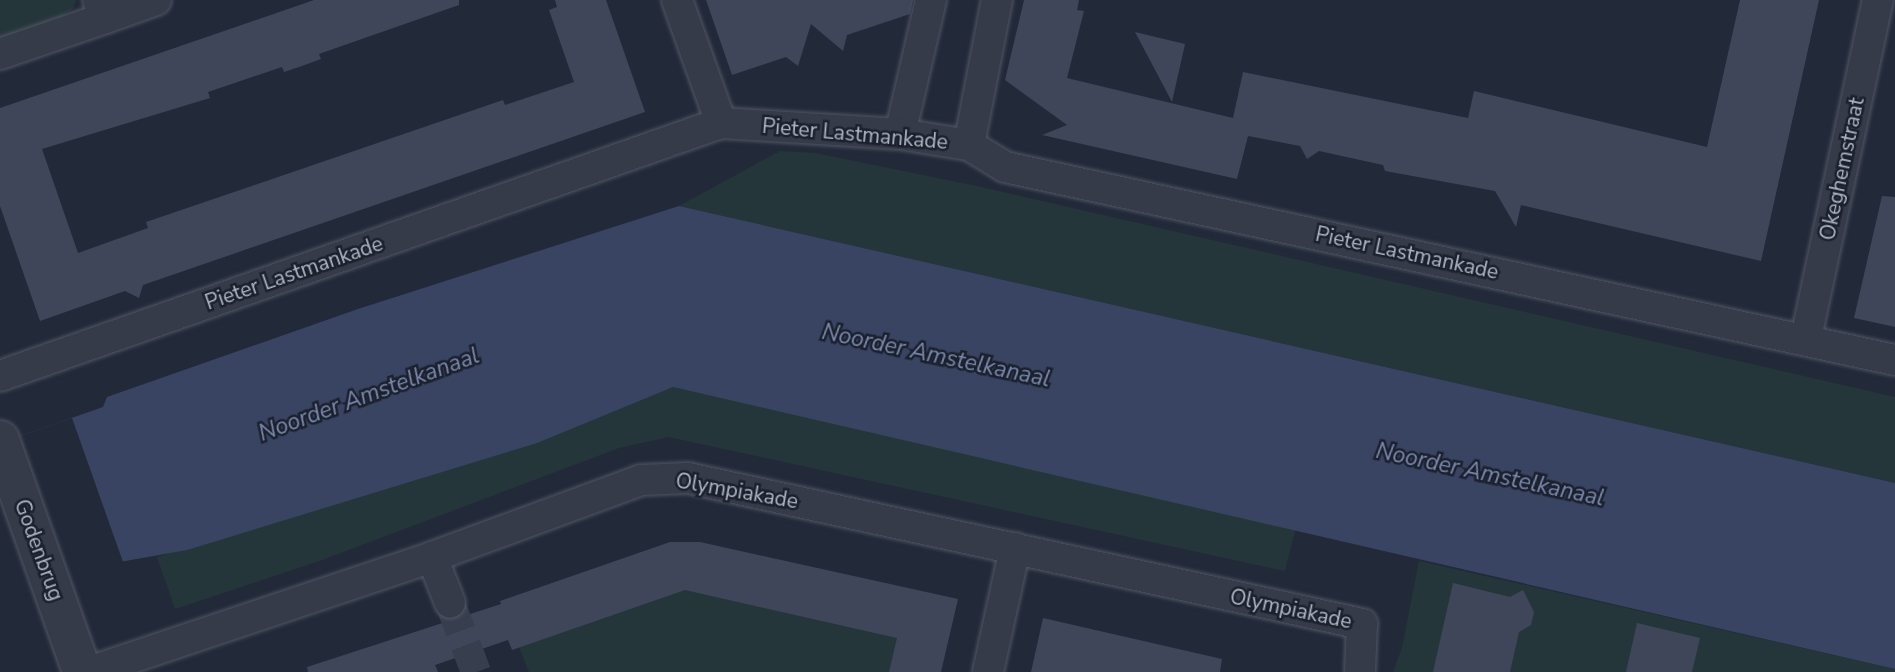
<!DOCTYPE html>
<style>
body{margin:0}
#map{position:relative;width:1895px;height:672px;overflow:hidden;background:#222939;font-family:"Nunito Sans",sans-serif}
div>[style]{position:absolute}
.green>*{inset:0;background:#25363b}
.water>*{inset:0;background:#384462}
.pier>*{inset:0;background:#222939}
.building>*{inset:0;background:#3f4659}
.minor-tunnel>*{height:30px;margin-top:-15px;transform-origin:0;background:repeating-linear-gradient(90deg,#373e4e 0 30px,transparent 0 45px)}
.roads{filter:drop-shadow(0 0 2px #515664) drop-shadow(0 0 2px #515664)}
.minor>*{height:30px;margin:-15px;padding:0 15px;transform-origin:15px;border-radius:15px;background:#363b49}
.tertiary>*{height:38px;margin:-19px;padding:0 19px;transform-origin:19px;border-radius:19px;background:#363b49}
span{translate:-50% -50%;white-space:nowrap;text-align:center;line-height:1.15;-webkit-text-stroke:5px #1b202e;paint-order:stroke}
.street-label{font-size:21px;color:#b1b6c5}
.water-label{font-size:23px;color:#7a88ac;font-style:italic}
</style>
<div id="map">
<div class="green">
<div style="clip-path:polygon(0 0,76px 0,73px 9px,59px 18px,0 40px)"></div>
<div style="clip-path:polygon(780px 151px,815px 153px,977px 186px,1895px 397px,1895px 483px,679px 206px)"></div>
<div style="clip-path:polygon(673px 387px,1296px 527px,1285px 571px,669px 437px,619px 448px,322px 560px,175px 609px,157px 557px)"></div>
<div style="clip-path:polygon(1419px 561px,1895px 669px,1895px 672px,1393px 672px,1402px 648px)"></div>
<div style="clip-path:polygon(686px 575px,910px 627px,901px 672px,529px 672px,508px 619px)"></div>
</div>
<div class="water">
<div style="clip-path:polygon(679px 206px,1895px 483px,1895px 669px,673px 387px,537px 443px,187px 550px,120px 562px,0 443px,103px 407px,107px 397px,358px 309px)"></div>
</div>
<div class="pier">
<div style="clip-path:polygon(72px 418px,123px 562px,0 604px,0 443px)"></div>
</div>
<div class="building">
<div style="clip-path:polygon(314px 0,459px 0,459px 5px,319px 54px,321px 59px,302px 66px,284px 72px,282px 67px,208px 92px,210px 98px,42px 149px,78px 253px,148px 228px,146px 222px,243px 189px,503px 100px,505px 105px,574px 82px,549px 10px,557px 7px,555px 0,606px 0,645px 112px,143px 285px,139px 298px,125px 291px,40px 321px,0 206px,0 108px)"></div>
<div style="clip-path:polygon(706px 0,913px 0,910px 14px,847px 35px,843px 51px,811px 24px,798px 66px,786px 57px,732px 75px)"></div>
<div style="clip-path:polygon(1024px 0,1079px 0,1077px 10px,1084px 11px,1067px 78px,1233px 118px,1243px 72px,1468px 118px,1474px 91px,1707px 147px,1740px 0,1819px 0,1761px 261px,1521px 205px,1516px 227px,1495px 191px,1385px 171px,1383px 165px,1319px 151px,1307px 159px,1300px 146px,1248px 136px,1237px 179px,1042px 135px,1067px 125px,1005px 80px)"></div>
<div style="clip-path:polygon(1135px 32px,1185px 44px,1172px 102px)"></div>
<div style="clip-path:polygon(1882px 196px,1895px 197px,1895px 327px,1854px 318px)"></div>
<div style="clip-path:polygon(670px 542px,700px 542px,958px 599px,941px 672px,889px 672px,897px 638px,685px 590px,512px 650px,508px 640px,435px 665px,438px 672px,308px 672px,307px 667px,501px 604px,500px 601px)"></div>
<div style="clip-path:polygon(1453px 583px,1510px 597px,1523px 590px,1534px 612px,1531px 625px,1519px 632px,1510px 672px,1433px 672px)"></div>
<div style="clip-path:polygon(1043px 618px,1222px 659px,1220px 672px,1031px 672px)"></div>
<div style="clip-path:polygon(1637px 623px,1700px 638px,1692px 672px,1626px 672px)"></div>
</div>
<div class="minor-tunnel">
<div style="left:450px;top:603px;width:74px;rotate:69.4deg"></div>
</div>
<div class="roads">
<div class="minor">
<div style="left:677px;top:0;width:131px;rotate:70.3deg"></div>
<div style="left:105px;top:18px;width:54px;rotate:-19.4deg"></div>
<div style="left:0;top:54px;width:111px;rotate:-18.9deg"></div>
<div style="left:105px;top:18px;width:19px;rotate:-111deg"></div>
<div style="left:900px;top:134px;width:138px;rotate:-77deg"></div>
<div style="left:969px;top:145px;width:148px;rotate:-79.1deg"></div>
<div style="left:1806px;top:338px;width:346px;rotate:-78deg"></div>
<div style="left:0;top:376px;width:764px;rotate:-19.34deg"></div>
<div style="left:721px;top:123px;width:179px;rotate:3.5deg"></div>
<div style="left:900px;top:134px;width:70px;rotate:9.1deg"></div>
<div style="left:969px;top:145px;width:42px;rotate:31.4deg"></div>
<div style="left:1005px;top:167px;width:911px;rotate:12.24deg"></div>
<div style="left:432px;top:557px;width:49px;rotate:68.6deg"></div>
<div style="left:89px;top:672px;width:362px;rotate:-18.5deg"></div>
<div style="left:432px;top:557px;width:223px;rotate:-20.2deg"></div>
<div style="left:641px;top:480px;width:47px;rotate:-2.4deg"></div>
<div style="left:688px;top:478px;width:690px;rotate:12.22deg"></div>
<div style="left:1362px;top:624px;width:48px;rotate:92.4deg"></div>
<div style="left:988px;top:672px;width:127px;rotate:-77.7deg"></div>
</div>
<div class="tertiary">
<div style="left:0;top:440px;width:246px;rotate:70.5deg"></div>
</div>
</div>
<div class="street-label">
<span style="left:855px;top:134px;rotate:5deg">Pieter Lastmankade</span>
<span style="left:1842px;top:169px;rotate:-78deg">Okeghemstraat</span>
<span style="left:1407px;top:253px;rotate:12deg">Pieter Lastmankade</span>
<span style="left:294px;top:273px;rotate:-19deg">Pieter Lastmankade</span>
<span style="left:737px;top:491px;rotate:10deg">Olympiakade</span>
<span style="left:39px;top:550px;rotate:70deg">Godenbrug</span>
<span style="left:1291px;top:609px;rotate:12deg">Olympiakade</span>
</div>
<div class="water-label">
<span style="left:936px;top:356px;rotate:12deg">Noorder Amstelkanaal</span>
<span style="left:369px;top:395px;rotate:-20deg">Noorder Amstelkanaal</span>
<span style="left:1490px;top:475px;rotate:12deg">Noorder Amstelkanaal</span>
</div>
</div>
